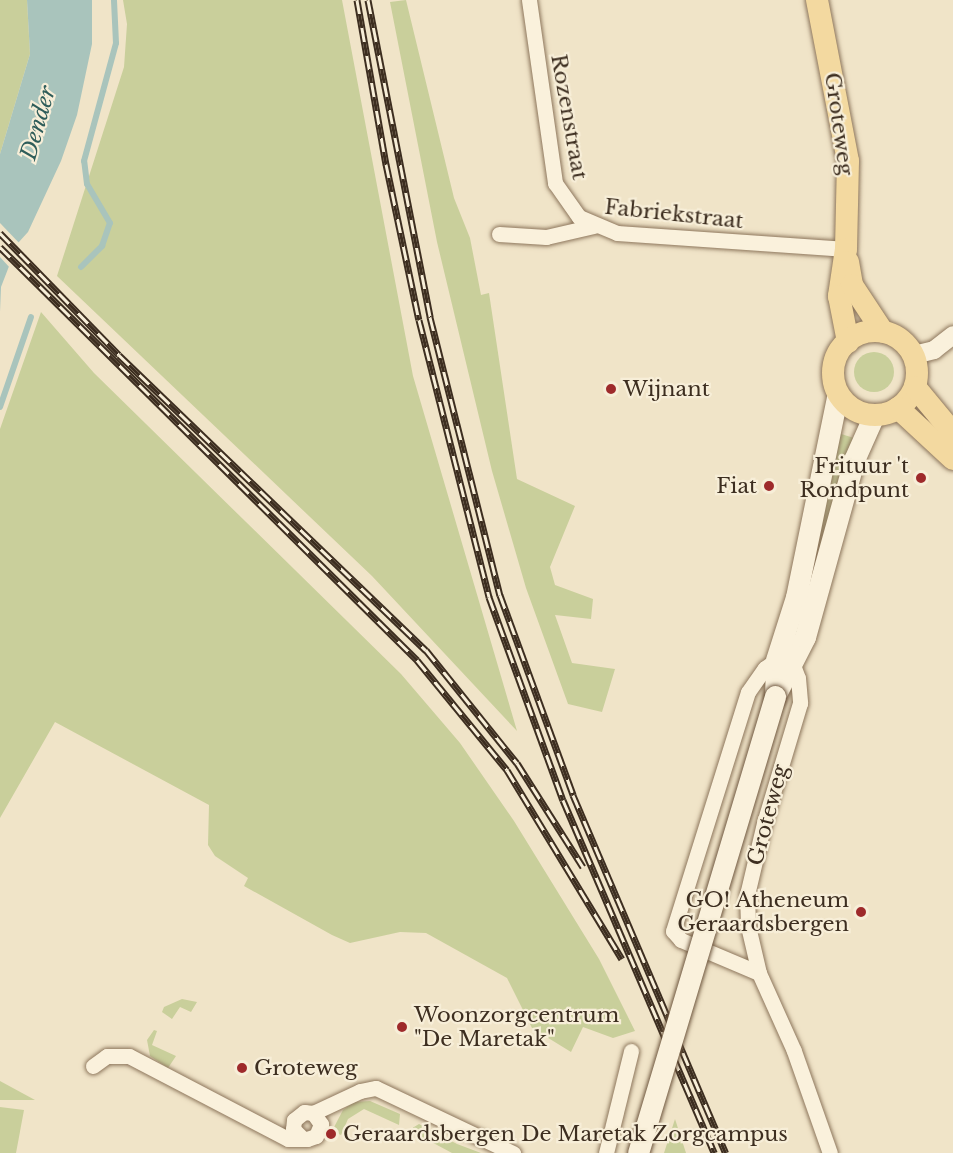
<!DOCTYPE html>
<style>
body{margin:0}
#map{position:relative;width:953px;height:1153px;overflow:hidden;background:#f0e4c8;font-family:"Libre Baskerville",serif}
div>[style]{position:absolute}
.green>*{inset:0;background:#c9cf9b}
.round{border-radius:50%}
.water>*{inset:0;background:#a9c4bc}
.pier>*{inset:0;background:#f0e4c8}
.stream>*{height:6px;margin:-3px;padding:0 3px;transform-origin:3px;border-radius:3px;background:#a9c4bc}
.roads{filter:drop-shadow(0 0 2px #8d765c) drop-shadow(0 0 2px #8d765c)}
.minor>*{height:15px;margin:-7.5px;padding:0 7.5px;transform-origin:7.5px;border-radius:7.5px;background:#faf1dc}
.tertiary>*{height:18px;margin:-9px;padding:0 9px;transform-origin:9px;border-radius:9px;background:#faf1dc}
.secondary>*{height:21px;margin:-10.5px;padding:0 10.5px;transform-origin:10.5px;border-radius:10.5px;background:#faf1dc}
.primary>*{height:22px;margin:-11px;padding:0 11px;transform-origin:11px;border-radius:11px;background:#f3d9a0}
.primary>.ring{margin:-11px;padding:0;box-sizing:content-box;background:none;border:22px solid #f3d9a0;border-radius:50%}
.rail>*{height:7px;margin-top:-3.5px;transform-origin:0;background:repeating-linear-gradient(90deg,#f7eed8 0 14px,#3d2e20 0 28px);box-sizing:border-box;border-block:2px solid #3d2e20}
.bridges{filter:drop-shadow(0 0 2px #6f573f) drop-shadow(0 0 2px #6f573f)}
.secondary-bridge>*{height:21px;margin:-10.5px;padding:0 10.5px;transform-origin:10.5px;border-radius:10.5px;background:#faf1dc}
.dots>*{width:16px;height:16px;translate:-50% -50%;box-sizing:border-box;border:3px solid #f7eed8;border-radius:50%}
span{translate:-50% -50%;white-space:nowrap;text-align:center;line-height:1.15;-webkit-text-stroke:4.5px #f7eed8;paint-order:stroke}
.street-label{font-size:21px;color:#3d2e20}
.poi-label{font-size:21px;color:#3d2e20}
.left{translate:0 -50%;text-align:left}
.right{translate:-100% -50%;text-align:right}
.water-label{font-size:22px;color:#2f5d5a;font-style:italic}
</style>
<div id="map">
<div class="green">
<div style="clip-path:polygon(0 0,27px 0,30px 54px,0 154px)"></div>
<div style="clip-path:polygon(123px 0,342px 0,413px 376px,517px 731px,372px 576px,57px 276px,124px 67px,127px 24px)"></div>
<div style="clip-path:polygon(406px 0,454px 198px,470px 238px,481px 295px,489px 293px,517px 479px,575px 506px,550px 567px,555px 585px,593px 599px,591px 619px,555px 615px,572px 663px,615px 669px,602px 712px,568px 704px,526px 588px,492px 471px,437px 242px,390px 2px)"></div>
<div style="clip-path:polygon(41px 312px,94px 373px,401px 674px,460px 743px,514px 821px,599px 959px,635px 1031px,613px 1038px,583px 1027px,571px 1052px,532px 1028px,507px 978px,426px 933px,400px 932px,350px 943px,332px 935px,244px 886px,248px 878px,215px 856px,208px 845px,209px 805px,55px 722px,0 818px,0 429px)"></div>
<div class="round" style="left:854px;top:352px;width:40px;height:40px"></div>
<div style="clip-path:polygon(838px 433px,854px 438px,814px 571px,810px 570px)"></div>
<div style="clip-path:polygon(182px 999px,197px 1002px,191px 1012px,180px 1007px,172px 1019px,162px 1012px,164px 1007px)"></div>
<div style="clip-path:polygon(154px 1030px,157px 1031px,152px 1045px,176px 1056px,168px 1068px,150px 1056px,147px 1040px)"></div>
<div style="clip-path:polygon(0 1081px,35px 1100px,0 1100px)"></div>
<div style="clip-path:polygon(370px 1101px,400px 1114px,399px 1125px,364px 1109px,348px 1119px,341px 1135px,332px 1131px,343px 1110px,354px 1102px)"></div>
<div style="clip-path:polygon(0 1107px,24px 1110px,16px 1153px,0 1153px)"></div>
<div style="clip-path:polygon(675px 1119px,686px 1153px,664px 1153px)"></div>
<div style="clip-path:polygon(419px 1124px,457px 1144px,481px 1153px,452px 1153px,409px 1130px)"></div>
</div>
<div class="water">
<div style="clip-path:polygon(27px 0,92px 0,92px 44px,77px 115px,61px 161px,28px 232px,18px 243px,1px 287px,0 312px,0 154px,30px 54px)"></div>
</div>
<div class="pier">
<div style="clip-path:polygon(0 223px,21px 245px,11px 269px,0 257px)"></div>
</div>
<div class="stream">
<div style="left:81px;top:267px;width:30px;rotate:-45deg"></div>
<div style="left:102px;top:246px;width:24px;rotate:-71deg"></div>
<div style="left:110px;top:223px;width:45px;rotate:-120.5deg"></div>
<div style="left:87px;top:184px;width:23px;rotate:-97deg"></div>
<div style="left:84px;top:161px;width:122px;rotate:-74.8deg"></div>
<div style="left:116px;top:43px;width:43px;rotate:-92.7deg"></div>
<div style="left:0;top:407px;width:95px;rotate:-71deg"></div>
</div>
<div class="roads">
<div class="minor">
<div style="left:529px;top:0;width:185px;rotate:81.9deg"></div>
<div style="left:555px;top:183px;width:42px;rotate:54.8deg"></div>
<div style="left:579px;top:217px;width:41px;rotate:22.8deg"></div>
<div style="left:617px;top:233px;width:230px;rotate:4deg"></div>
<div style="left:499px;top:234px;width:47px;rotate:3.7deg"></div>
<div style="left:546px;top:237px;width:49px;rotate:-12.9deg"></div>
<div style="left:793px;top:665px;width:14px;rotate:69deg"></div>
<div style="left:798px;top:678px;width:25px;rotate:85deg"></div>
<div style="left:800px;top:703px;width:125px;rotate:106.7deg"></div>
<div style="left:764px;top:823px;width:74px;rotate:103.3deg"></div>
<div style="left:747px;top:895px;width:31px;rotate:88deg"></div>
<div style="left:748px;top:926px;width:48px;rotate:76.8deg"></div>
<div style="left:759px;top:973px;width:85px;rotate:65.8deg"></div>
<div style="left:794px;top:1051px;width:108px;rotate:70.6deg"></div>
<div style="left:759px;top:973px;width:85px;rotate:-157.1deg"></div>
<div style="left:681px;top:940px;width:12px;rotate:-132deg"></div>
<div style="left:673px;top:931px;width:250px;rotate:-72.6deg"></div>
<div style="left:748px;top:692px;width:29px;rotate:-55deg"></div>
<div style="left:765px;top:668px;width:14px;rotate:-36deg"></div>
<div style="left:93px;top:1066px;width:17px;rotate:-36deg"></div>
<div style="left:107px;top:1056px;width:22px"></div>
<div style="left:129px;top:1056px;width:179px;rotate:27.6deg"></div>
<div style="left:288px;top:1139px;width:19px"></div>
<div style="left:307px;top:1139px;width:9px;rotate:-18deg"></div>
<div style="left:316px;top:1136px;width:13px;rotate:-67deg"></div>
<div style="left:321px;top:1124px;width:14px;rotate:-126deg"></div>
<div style="left:313px;top:1113px;width:9px;rotate:-174deg"></div>
<div style="left:304px;top:1112px;width:13px;rotate:141deg"></div>
<div style="left:294px;top:1120px;width:9px;rotate:96deg"></div>
<div style="left:293px;top:1129px;width:14px;rotate:45deg"></div>
<div style="left:313px;top:1113px;width:52px;rotate:-25.1deg"></div>
<div style="left:360px;top:1091px;width:16px;rotate:-11deg"></div>
<div style="left:376px;top:1088px;width:152px;rotate:25.4deg"></div>
<div style="left:606px;top:1153px;width:105px;rotate:-76.2deg"></div>
</div>
<div class="tertiary">
<div style="left:914px;top:355px;width:21px;rotate:-14deg"></div>
<div style="left:934px;top:350px;width:24px;rotate:-38deg"></div>
</div>
<div class="secondary">
<div style="left:777px;top:692px;width:62px;rotate:-63deg"></div>
<div style="left:805px;top:637px;width:184px;rotate:-74.5deg"></div>
<div style="left:854px;top:460px;width:49px;rotate:-66deg"></div>
<div style="left:775px;top:696px;width:36px;rotate:-88deg"></div>
<div style="left:776px;top:660px;width:66px;rotate:-72.4deg"></div>
<div style="left:796px;top:597px;width:208px;rotate:-78.4deg"></div>
</div>
<div class="primary">
<div style="left:817px;top:0;width:164px;rotate:79.1deg"></div>
<div style="left:848px;top:161px;width:88px;rotate:91.3deg"></div>
<div style="left:846px;top:249px;width:48px;rotate:98.5deg"></div>
<div style="left:839px;top:296px;width:47px;rotate:78.9deg"></div>
<div style="left:848px;top:262px;width:23px;rotate:80deg"></div>
<div style="left:852px;top:285px;width:56px;rotate:56.6deg"></div>
<div class="ring" style="left:833px;top:331px;width:62px;height:62px"></div>
<div style="left:915px;top:387px;width:60px;rotate:50.4deg"></div>
<div style="left:898px;top:408px;width:75px;rotate:42.8deg"></div>
</div>
</div>
<div class="rail">
<div style="left:357px;top:0;width:167px;rotate:80deg"></div>
<div style="left:386px;top:164px;width:159px;rotate:78.1deg"></div>
<div style="left:419px;top:320px;width:286px;rotate:75.8deg"></div>
<div style="left:489px;top:597px;width:216px;rotate:70deg"></div>
<div style="left:563px;top:800px;width:384px;rotate:66.8deg"></div>
<div style="left:368px;top:0;width:323px;rotate:78.9deg"></div>
<div style="left:430px;top:317px;width:287px;rotate:75.9deg"></div>
<div style="left:500px;top:595px;width:213px;rotate:69.9deg"></div>
<div style="left:573px;top:795px;width:389px;rotate:66.9deg"></div>
<div style="left:0;top:233px;width:170px;rotate:45.7deg"></div>
<div style="left:119px;top:355px;width:426px;rotate:43.9deg"></div>
<div style="left:426px;top:650px;width:145px;rotate:51.2deg"></div>
<div style="left:517px;top:763px;width:123px;rotate:57.6deg"></div>
<div style="left:0;top:247px;width:587px;rotate:44.72deg"></div>
<div style="left:417px;top:660px;width:142px;rotate:50.7deg"></div>
<div style="left:507px;top:770px;width:221px;rotate:58.7deg"></div>
</div>
<div class="bridges">
<div class="secondary-bridge">
<div style="left:638px;top:1153px;width:477px;rotate:-73.3deg"></div>
</div>
</div>
<div class="dots">
<div style="left:611px;top:389px;background:#9e2a2b"></div>
<div style="left:921px;top:478px;background:#9e2a2b"></div>
<div style="left:769px;top:486px;background:#9e2a2b"></div>
<div style="left:861px;top:912px;background:#9e2a2b"></div>
<div style="left:402px;top:1027px;background:#9e2a2b"></div>
<div style="left:242px;top:1068px;background:#9e2a2b"></div>
<div style="left:331px;top:1134px;background:#9e2a2b"></div>
</div>
<div class="street-label">
<span style="left:569px;top:117px;rotate:80deg">Rozenstraat</span>
<span style="left:839px;top:124px;rotate:82deg">Groteweg</span>
<span style="left:674px;top:214px;rotate:6deg">Fabriekstraat</span>
<span style="left:768px;top:815px;rotate:-75deg">Groteweg</span>
</div>
<div class="poi-label">
<span class="left" style="left:623px;top:389px">Wijnant</span>
<span class="right" style="left:909px;top:478px">Frituur 't<br>Rondpunt</span>
<span class="right" style="left:757px;top:486px">Fiat</span>
<span class="right" style="left:849px;top:912px">GO! Atheneum<br>Geraardsbergen</span>
<span class="left" style="left:414px;top:1027px">Woonzorgcentrum<br>"De Maretak"</span>
<span class="left" style="left:254px;top:1068px">Groteweg</span>
<span class="left" style="left:343px;top:1134px">Geraardsbergen De Maretak Zorgcampus</span>
</div>
<div class="water-label">
<span style="left:38px;top:123px;rotate:-74deg">Dender</span>
</div>
</div>
